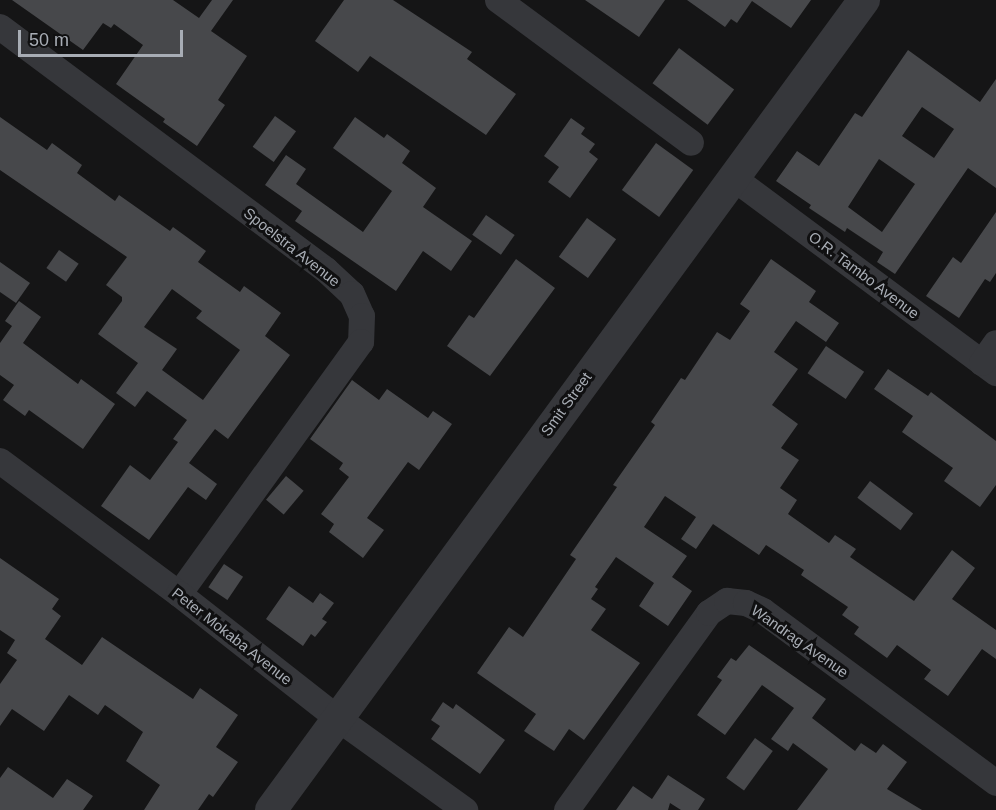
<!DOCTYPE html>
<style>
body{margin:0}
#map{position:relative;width:996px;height:810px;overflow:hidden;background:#151516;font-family:Helvetica,sans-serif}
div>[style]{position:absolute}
.building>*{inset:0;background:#47484b;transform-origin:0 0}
.minor>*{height:26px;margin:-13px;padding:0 13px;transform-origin:13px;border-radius:13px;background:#36373b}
.tertiary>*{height:32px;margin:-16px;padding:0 16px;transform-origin:16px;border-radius:16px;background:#36373b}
span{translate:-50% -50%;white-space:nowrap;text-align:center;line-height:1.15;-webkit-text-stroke:6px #101011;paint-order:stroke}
.street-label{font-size:15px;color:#a8adb5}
.scale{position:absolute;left:18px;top:30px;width:165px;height:27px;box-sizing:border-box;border:3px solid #a8adb5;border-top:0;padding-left:8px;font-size:18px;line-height:21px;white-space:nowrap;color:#a8adb5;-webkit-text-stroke:4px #101011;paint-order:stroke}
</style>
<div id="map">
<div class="building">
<div style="clip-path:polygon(12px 0,173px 0,199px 18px,212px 0,233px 0,211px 31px,247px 56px,218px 100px,225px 105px,197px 146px,163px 122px,165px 119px,116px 84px,143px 45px,114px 24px,111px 28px,103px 23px,83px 50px)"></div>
<div style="clip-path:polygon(344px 0,393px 0,472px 52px,467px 59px,516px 94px,486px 135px,370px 56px,358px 72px,315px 41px)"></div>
<div style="clip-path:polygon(585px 0,665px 0,639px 37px)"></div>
<div style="clip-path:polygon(687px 0,811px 0,791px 28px,752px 1px,737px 23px,731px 19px,725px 27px)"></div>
<div style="left:679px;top:48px;width:69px;height:44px;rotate:37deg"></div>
<div style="clip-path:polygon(evenodd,908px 50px,980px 102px,996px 79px,996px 188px,968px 168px,895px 274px,877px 262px,883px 252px,847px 228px,845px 232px,809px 208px,811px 205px,776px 181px,797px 151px,819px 166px,855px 113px,862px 117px,908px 50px,922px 107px,954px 129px,934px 158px,902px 136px,922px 107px,908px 50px,879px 159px,915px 184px,882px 232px,848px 207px,879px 159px)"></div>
<div style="left:275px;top:116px;width:26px;height:38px;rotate:36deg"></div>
<div style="clip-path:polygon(evenodd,0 117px,47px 150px,52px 143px,82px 165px,77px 173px,115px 201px,119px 195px,170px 231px,173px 227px,206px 251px,198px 262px,240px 292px,244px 286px,281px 313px,265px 336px,290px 355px,228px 439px,215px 429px,189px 463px,217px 484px,206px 500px,188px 487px,149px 540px,101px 506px,130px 465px,150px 480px,178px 442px,173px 439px,187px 420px,147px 391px,135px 407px,116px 393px,138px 363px,98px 334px,122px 301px,122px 297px,106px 285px,127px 257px,0 170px,0 117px,172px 289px,202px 311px,196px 318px,240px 350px,203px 400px,162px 370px,177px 349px,144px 327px,172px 289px)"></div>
<div style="clip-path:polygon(355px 117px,384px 138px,387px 134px,410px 151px,402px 163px,436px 188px,423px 207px,472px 241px,451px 271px,423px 251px,396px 291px,295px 221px,302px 211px,265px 185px,286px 155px,306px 169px,296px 184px,363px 232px,392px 191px,333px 148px)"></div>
<div style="clip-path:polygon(571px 118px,585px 128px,581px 134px,595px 144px,589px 152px,598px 159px,570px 198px,548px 182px,559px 167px,544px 156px)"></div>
<div style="left:656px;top:143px;width:46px;height:58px;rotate:36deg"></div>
<div style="clip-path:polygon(996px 212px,996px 273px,990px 282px,985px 279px,959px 318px,926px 296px,953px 257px,961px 263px)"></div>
<div style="left:486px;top:215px;width:35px;height:24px;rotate:35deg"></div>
<div style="left:587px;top:218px;width:36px;height:48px;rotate:36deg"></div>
<div style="left:59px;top:250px;width:24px;height:22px;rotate:35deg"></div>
<div style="clip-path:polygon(516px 259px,555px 288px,490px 376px,447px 346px,469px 315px,474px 318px)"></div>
<div style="clip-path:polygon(771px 259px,816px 291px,809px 302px,839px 323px,826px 342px,796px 321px,774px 352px,798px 369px,772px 405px,798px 424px,781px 448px,799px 460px,780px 488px,797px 500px,788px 514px,829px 543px,835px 535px,856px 549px,850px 557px,914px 601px,952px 550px,975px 568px,952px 599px,996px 630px,996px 659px,982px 649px,948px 696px,924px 679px,931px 670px,897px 645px,887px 658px,854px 634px,859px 627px,842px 615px,848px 607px,801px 575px,804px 570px,766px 545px,759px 555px,713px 524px,696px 549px,681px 539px,696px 517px,665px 496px,644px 527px,687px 556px,672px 577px,692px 591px,668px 626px,639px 606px,654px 583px,616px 557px,595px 587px,598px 589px,591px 599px,606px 609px,591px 630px,640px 663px,584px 740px,569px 729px,554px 751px,524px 731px,536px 714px,477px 673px,509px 627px,523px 637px,576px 559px,570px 555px,617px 487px,613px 485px,655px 425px,651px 422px,681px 378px,685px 380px,717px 332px,730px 340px,750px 311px,740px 304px)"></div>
<div style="clip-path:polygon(0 262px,30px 283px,16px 303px,0 292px)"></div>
<div style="clip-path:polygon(19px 301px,41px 317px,23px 343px,78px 384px,81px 379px,115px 404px,83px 449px,29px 410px,25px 416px,3px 400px,14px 385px,0 375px,0 343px,12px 326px,5px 321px)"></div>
<div style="left:826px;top:346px;width:46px;height:33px;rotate:34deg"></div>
<div style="clip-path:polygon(888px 369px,928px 396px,931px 392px,996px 441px,996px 485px,980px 507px,944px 481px,953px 468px,902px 432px,913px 416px,874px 389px)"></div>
<div style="clip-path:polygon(352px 380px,379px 400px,387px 389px,428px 418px,433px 411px,452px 424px,419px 470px,408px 462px,367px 518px,384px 530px,363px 558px,329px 532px,334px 524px,321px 514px,349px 477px,339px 469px,343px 463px,310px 439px)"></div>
<div style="left:286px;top:476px;width:23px;height:31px;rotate:40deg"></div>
<div style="left:870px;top:481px;width:54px;height:21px;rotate:37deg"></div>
<div style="clip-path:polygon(0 558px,59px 599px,52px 609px,61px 616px,45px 639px,82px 665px,102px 637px,193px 699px,200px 688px,238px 715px,216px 747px,238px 762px,213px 797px,209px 794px,198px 810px,144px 810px,160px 785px,126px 761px,143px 732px,105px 705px,98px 715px,69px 695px,44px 731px,12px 709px,0 726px,0 684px,17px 660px,7px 653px,15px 640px,0 630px)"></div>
<div style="left:224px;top:564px;width:23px;height:28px;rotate:34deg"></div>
<div style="clip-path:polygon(289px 586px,313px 603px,320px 593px,334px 603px,322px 619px,327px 622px,315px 637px,311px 634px,303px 646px,266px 619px)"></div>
<div style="clip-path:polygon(749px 645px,826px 699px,812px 718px,855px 751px,861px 743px,876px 753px,883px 744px,907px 762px,887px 789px,922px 810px,797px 810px,828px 769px,793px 743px,788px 751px,771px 739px,794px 708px,762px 685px,725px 735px,697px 715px,722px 680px,717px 677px,731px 658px,736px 661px)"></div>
<div style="clip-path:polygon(443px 702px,453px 709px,456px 704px,505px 740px,480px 774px,431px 739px,440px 726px,431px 720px)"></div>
<div style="left:755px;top:738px;width:22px;height:49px;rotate:36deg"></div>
<div style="clip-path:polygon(8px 767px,53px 798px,67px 779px,93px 796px,83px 810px,0 810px,0 778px)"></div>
<div style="clip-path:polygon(668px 775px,705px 799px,698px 810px,681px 810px,670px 803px,668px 810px,616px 810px,633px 786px,652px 799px)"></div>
</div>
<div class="minor">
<div style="left:498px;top:0;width:240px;rotate:36.5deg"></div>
<div style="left:0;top:27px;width:407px;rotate:36.7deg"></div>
<div style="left:326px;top:270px;width:35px;rotate:43deg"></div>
<div style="left:352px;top:294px;width:24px;rotate:66deg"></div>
<div style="left:362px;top:316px;width:26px;rotate:92deg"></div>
<div style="left:361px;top:342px;width:311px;rotate:125.8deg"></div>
<div style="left:732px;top:177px;width:329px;rotate:36.6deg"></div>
<div style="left:982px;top:363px;width:24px;rotate:-55deg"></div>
<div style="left:0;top:461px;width:223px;rotate:36.6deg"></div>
<div style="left:179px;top:594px;width:201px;rotate:38.1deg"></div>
<div style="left:337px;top:718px;width:158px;rotate:35.7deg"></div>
<div style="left:567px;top:810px;width:243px;rotate:-54.2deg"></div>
<div style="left:709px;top:613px;width:22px;rotate:-34deg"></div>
<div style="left:727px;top:601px;width:19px;rotate:6deg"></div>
<div style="left:746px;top:603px;width:19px;rotate:25deg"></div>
<div style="left:763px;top:611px;width:290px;rotate:36.4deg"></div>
</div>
<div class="tertiary">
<div style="left:271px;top:810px;width:1004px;rotate:-53.79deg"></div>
</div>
<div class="street-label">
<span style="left:292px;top:247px;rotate:38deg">Spoelstra Avenue</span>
<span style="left:864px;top:275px;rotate:37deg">O.R. Tambo Avenue</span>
<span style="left:566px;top:404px;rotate:-54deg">Smit Street</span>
<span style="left:232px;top:636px;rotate:38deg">Peter Mokaba Avenue</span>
<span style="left:800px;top:641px;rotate:35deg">Wandrag Avenue</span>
</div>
<div class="scale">50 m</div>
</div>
